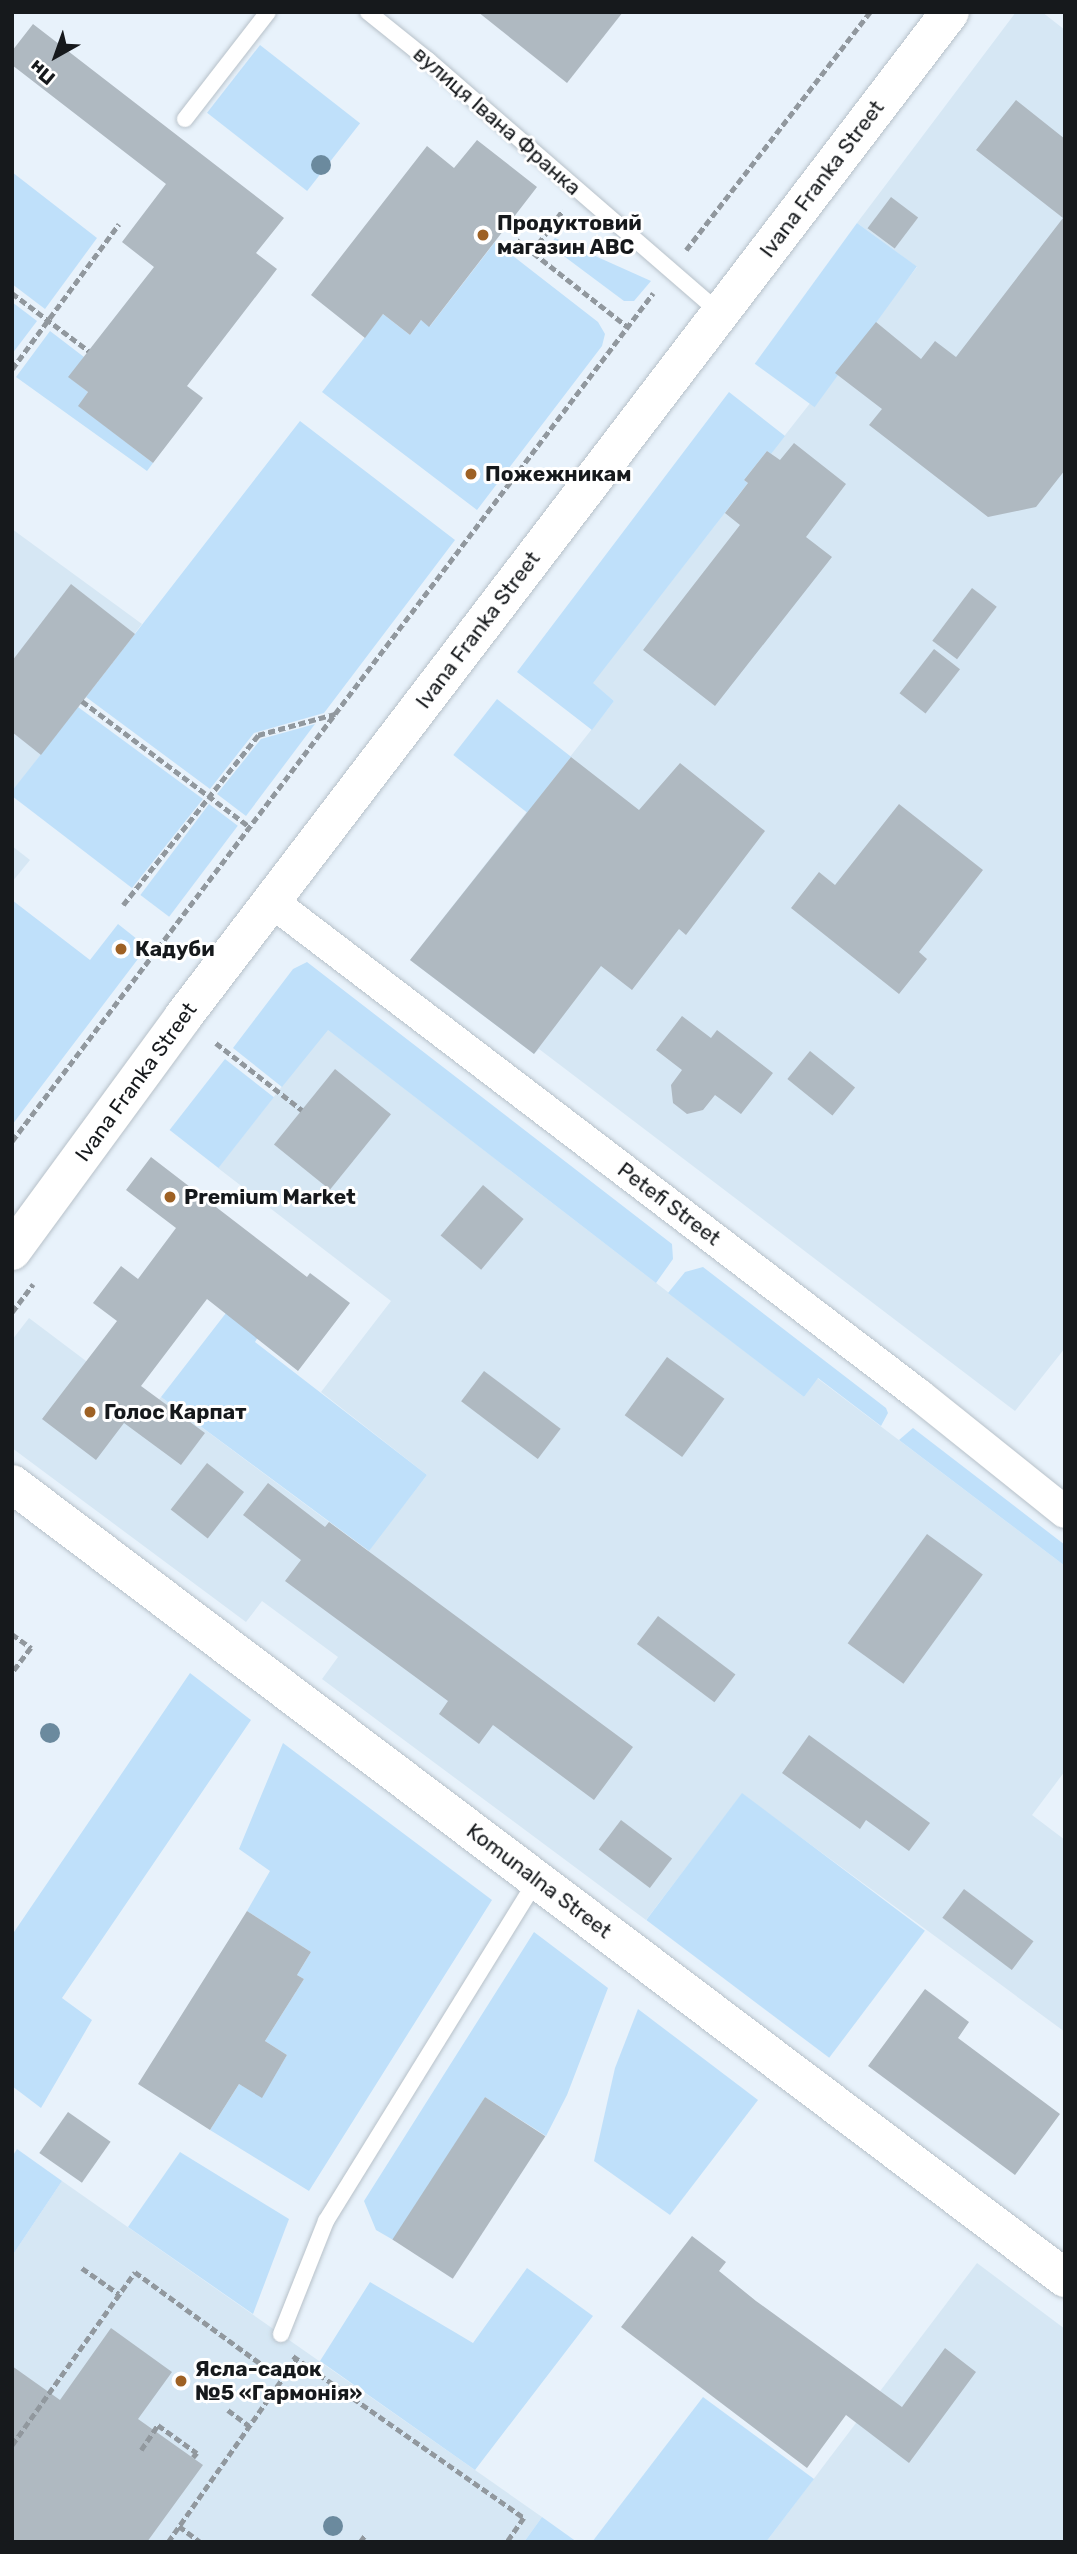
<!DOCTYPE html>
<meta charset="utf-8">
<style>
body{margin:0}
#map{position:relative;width:1077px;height:2554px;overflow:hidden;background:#e8f2fb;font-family:Rubik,sans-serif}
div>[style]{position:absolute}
.built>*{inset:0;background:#d6e7f4}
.green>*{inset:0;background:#bfe0fa;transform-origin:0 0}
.building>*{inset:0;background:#afb9c1;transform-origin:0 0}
.path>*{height:4.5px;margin-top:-2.25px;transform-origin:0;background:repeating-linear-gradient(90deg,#91989e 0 7px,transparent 0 10.5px)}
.roads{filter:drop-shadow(0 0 2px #b7c1c9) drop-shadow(0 0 2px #b7c1c9)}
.service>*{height:16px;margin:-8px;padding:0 8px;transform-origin:8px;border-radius:8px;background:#fff}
.minor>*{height:32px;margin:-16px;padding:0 16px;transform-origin:16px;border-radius:16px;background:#fff}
.secondary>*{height:38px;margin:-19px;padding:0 19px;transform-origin:19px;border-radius:19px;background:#fff}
.primary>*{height:38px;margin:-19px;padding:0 19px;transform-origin:19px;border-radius:19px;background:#fff}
.trees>*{width:20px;height:20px;margin:-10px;border-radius:50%;background:#6b8a9e}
.dots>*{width:19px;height:19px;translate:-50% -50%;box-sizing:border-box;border:4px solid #fff;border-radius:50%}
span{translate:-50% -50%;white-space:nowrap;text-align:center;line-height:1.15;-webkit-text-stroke:6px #fff;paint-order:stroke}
.street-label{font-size:21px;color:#16191c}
.poi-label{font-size:21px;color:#16191c;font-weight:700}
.left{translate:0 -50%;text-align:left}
.frame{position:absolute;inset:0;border:14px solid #16191c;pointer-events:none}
.north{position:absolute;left:21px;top:21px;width:70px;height:70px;-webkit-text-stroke:5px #fff;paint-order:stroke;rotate:220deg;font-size:19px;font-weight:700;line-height:28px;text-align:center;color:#16191c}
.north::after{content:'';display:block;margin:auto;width:24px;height:32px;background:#16191c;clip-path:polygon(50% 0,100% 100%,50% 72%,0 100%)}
</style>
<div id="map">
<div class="built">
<div style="clip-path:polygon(1016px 12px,1042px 12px,1065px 30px,1065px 1348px,1015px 1411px,539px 1049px,534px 1054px,410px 960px,614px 701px,592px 683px,748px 483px,744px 480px,767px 451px,771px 453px,917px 267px,857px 223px)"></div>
<div style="clip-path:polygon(12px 529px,142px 624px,12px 792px)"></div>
<div style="clip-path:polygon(12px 846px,30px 860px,12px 882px)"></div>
<div style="clip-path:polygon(327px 1029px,804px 1397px,817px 1378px,1065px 1566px,1065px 1771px,1032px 1815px,1065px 1840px,1065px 2032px,742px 1794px,646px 1920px,322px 1679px,338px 1657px,262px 1601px,246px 1622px,12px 1448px,12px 1340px,29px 1318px,151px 1410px,161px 1397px,368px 1551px,427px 1475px,321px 1392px,391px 1301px,218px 1168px)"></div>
<div style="clip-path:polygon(62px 2181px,542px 2517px,524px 2542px,12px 2542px,12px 2256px)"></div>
<div style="clip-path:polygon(977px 2263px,1065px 2329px,1065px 2542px,766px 2542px)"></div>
</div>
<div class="green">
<div style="left:260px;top:45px;width:127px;height:86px;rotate:38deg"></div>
<div style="clip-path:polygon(12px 172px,97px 238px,45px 309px,12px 284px)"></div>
<div style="left:857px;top:223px;width:74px;height:174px;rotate:36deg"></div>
<div style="clip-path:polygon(555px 238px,651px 281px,634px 301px,624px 301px,549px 245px)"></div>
<div style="clip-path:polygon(495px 242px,598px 322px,605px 334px,602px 346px,477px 510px,322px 392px,383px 314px,410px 335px,421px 320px,430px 326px)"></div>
<div style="clip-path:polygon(12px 302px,37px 321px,12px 354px)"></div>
<div style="clip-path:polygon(50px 331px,84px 357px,69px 377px,88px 392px,79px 406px,153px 463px,147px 471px,16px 377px)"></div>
<div style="clip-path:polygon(729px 392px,785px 436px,771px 454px,767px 451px,744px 480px,748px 483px,593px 683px,614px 701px,592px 730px,517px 672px)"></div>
<div style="clip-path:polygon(300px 421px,455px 540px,324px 713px,254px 733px,210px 789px,86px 697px)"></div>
<div style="left:497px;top:699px;width:94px;height:71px;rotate:38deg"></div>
<div style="clip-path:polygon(78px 707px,203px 799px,132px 888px,12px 796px,12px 791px)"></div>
<div style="clip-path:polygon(315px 724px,246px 816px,217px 794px,261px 739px)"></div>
<div style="left:209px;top:804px;width:36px;height:114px;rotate:37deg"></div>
<div style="clip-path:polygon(12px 900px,90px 960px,118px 924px,147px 947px,12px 1125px)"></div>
<div style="clip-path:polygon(307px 962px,672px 1244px,673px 1259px,656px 1283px,328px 1030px,282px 1087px,233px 1048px,293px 969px)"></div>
<div style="left:225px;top:1059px;width:62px;height:90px;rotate:38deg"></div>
<div style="clip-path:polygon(703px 1267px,886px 1408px,888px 1413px,881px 1426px,818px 1378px,804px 1397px,668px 1293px,685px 1272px)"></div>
<div style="clip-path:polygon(226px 1313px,258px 1337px,255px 1342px,427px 1475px,369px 1551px,161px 1397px)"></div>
<div style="clip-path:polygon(913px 1428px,1065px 1545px,1065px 1566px,899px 1440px)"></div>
<div style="clip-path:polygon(190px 1673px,251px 1720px,62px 1998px,92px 2020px,41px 2108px,12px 2086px,12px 1935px)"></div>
<div style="clip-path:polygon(283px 1743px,492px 1900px,309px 2191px,210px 2130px,239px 2084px,262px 2097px,287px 2055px,265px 2041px,304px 1979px,297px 1975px,311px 1952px,247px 1911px,270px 1871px,239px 1849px)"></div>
<div style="left:742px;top:1793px;width:229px;height:159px;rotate:37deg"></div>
<div style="clip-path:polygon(534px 1932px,608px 1988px,567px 2095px,546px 2136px,485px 2097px,395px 2241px,376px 2230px,364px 2201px)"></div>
<div style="clip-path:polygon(638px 2009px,758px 2100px,670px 2215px,594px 2161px,615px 2068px)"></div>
<div style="clip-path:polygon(17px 2149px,62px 2181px,12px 2256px,12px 2157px)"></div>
<div style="clip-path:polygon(180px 2152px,289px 2219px,253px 2314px,128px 2227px)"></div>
<div style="clip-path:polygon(527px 2268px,593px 2316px,475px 2470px,320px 2361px,370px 2282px,473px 2343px)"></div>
<div style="clip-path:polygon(703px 2397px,814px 2479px,766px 2542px,592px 2542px)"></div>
<div style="clip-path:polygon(542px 2517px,577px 2542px,524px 2542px)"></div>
</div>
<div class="building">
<div style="clip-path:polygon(478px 12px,623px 12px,567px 83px)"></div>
<div style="clip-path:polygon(33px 24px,284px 218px,256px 253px,277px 269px,187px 386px,203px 398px,153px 463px,78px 406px,88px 392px,68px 377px,154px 267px,122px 242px,166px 184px,12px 65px,12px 51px)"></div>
<div style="clip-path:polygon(1016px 100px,1065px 139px,1065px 470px,1036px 507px,988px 517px,869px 425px,882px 409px,835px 373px,876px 322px,921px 359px,935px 341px,956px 357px,1063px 218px,976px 150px)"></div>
<div style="clip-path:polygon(477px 140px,537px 187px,429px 327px,421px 320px,410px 335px,383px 314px,365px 338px,311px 295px,427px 146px,454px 168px)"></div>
<div style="left:891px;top:197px;width:34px;height:39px;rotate:37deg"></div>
<div style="clip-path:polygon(794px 443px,846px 484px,806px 537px,832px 557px,715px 706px,643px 650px,740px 525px,725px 513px,748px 483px,744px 480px,767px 451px,780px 460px)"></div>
<div style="clip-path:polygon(71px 584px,135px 634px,41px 755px,12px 732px,12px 661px)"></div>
<div style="left:972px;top:588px;width:31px;height:66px;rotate:37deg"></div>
<div style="left:934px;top:649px;width:33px;height:56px;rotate:38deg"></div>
<div style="clip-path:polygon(571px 757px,639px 810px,680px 763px,765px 831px,686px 935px,679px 929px,632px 990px,601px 966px,534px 1054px,410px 960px)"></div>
<div style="clip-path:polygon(899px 804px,983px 870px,919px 952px,927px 959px,899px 994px,791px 908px,819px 872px,835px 885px)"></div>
<div style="clip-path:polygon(682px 1016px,711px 1038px,717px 1030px,773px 1073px,741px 1114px,715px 1095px,703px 1110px,687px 1114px,673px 1103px,671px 1085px,682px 1070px,656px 1050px)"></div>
<div style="left:810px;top:1051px;width:58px;height:36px;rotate:39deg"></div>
<div style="left:335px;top:1069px;width:72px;height:97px;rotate:39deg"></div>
<div style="clip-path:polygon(151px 1157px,307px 1277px,310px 1273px,350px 1303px,298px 1371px,207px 1299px,141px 1386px,205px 1433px,181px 1465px,124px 1423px,96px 1460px,42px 1419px,117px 1321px,93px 1303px,121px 1266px,138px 1279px,176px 1228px,126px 1190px)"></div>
<div style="left:483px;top:1185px;width:53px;height:66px;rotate:40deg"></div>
<div style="left:667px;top:1357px;width:71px;height:72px;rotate:36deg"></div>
<div style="left:484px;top:1371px;width:96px;height:38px;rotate:37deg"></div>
<div style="left:207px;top:1463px;width:47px;height:59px;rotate:38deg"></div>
<div style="clip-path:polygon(268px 1483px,325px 1527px,329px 1522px,633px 1747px,594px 1800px,493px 1725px,479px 1744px,439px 1714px,448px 1701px,285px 1581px,301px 1560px,243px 1515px)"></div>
<div style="left:927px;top:1534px;width:69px;height:135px;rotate:36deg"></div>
<div style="left:658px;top:1616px;width:97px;height:35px;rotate:37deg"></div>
<div style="clip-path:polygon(809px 1735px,930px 1823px,909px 1851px,866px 1820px,860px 1829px,782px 1773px)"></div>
<div style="left:621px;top:1820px;width:64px;height:37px;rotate:37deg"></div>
<div style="left:964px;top:1889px;width:87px;height:36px;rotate:37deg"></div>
<div style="clip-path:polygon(247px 1911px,311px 1952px,297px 1975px,304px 1979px,265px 2041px,287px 2055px,262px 2098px,239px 2084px,210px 2130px,138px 2084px)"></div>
<div style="clip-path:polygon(925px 1989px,969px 2022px,958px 2038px,1060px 2114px,1015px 2175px,868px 2066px)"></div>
<div style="left:485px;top:2097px;width:72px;height:170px;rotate:33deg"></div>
<div style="left:68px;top:2112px;width:52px;height:50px;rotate:35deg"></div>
<div style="clip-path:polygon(692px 2236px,726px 2262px,719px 2271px,756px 2301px,902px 2407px,945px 2348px,976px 2372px,909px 2463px,846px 2415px,807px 2468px,621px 2327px)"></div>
<div style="clip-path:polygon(111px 2328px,172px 2372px,138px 2419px,203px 2465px,147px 2542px,12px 2542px,12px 2366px,60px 2400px)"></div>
</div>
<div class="path">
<div style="left:517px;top:240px;width:141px;rotate:38.1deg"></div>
<div style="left:686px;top:250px;width:301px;rotate:-52.3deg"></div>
<div style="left:532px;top:252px;width:52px;rotate:-53.6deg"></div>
<div style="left:12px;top:293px;width:96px;rotate:37deg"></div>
<div style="left:12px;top:369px;width:180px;rotate:-53.6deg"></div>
<div style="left:82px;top:701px;width:210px;rotate:36.9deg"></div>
<div style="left:123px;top:905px;width:217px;rotate:-51.5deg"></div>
<div style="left:258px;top:735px;width:80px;rotate:-15.3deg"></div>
<div style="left:216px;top:1043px;width:109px;rotate:37.9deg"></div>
<div style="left:12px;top:1141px;width:1063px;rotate:-52.91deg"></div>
<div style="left:12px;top:1312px;width:35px;rotate:-53deg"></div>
<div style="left:12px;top:1634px;width:24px;rotate:36deg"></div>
<div style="left:31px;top:1648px;width:31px;rotate:127deg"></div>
<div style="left:82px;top:2268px;width:45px;rotate:35.1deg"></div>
<div style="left:293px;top:2356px;width:282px;rotate:35deg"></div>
<div style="left:524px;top:2518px;width:29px;rotate:125deg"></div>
<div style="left:228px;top:2410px;width:26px;rotate:37deg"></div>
<div style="left:12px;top:2445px;width:212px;rotate:-54.6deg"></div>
<div style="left:135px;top:2272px;width:156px;rotate:36.1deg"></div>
<div style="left:141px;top:2450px;width:30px;rotate:-56deg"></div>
<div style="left:158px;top:2425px;width:48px;rotate:35.7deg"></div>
<div style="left:197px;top:2453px;width:6px;rotate:129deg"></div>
<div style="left:179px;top:2526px;width:26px;rotate:37deg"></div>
<div style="left:168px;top:2542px;width:223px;rotate:-55deg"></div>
<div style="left:360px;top:2542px;width:9px;rotate:-54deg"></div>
</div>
<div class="roads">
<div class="service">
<div style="left:368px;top:12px;width:77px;rotate:38.7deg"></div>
<div style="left:428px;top:60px;width:386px;rotate:40.9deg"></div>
<div style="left:185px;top:119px;width:135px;rotate:-52.2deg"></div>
<div style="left:281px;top:2334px;width:122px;rotate:-68.3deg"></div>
<div style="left:326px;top:2221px;width:401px;rotate:-58.3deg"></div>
</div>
<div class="minor">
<div style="left:271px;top:901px;width:815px;rotate:37.32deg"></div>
<div style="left:919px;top:1395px;width:187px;rotate:38.7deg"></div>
</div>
<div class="secondary">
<div style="left:12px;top:1484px;width:1319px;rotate:37.02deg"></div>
</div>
<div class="primary">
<div style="left:12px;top:1251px;width:290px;rotate:-53.8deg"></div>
<div style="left:183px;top:1017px;width:1264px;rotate:-52.65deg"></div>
</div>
</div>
<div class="trees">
<div style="left:321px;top:165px"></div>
<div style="left:50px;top:1733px"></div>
<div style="left:333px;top:2526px"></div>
</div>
<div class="dots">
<div style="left:483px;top:235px;background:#9e6124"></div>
<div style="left:471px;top:474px;background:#9e6124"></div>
<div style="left:121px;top:949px;background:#9e6124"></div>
<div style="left:170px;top:1197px;background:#9e6124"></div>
<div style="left:90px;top:1412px;background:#9e6124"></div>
<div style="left:181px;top:2381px;background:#9e6124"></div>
</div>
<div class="street-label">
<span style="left:497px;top:121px;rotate:41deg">вулиця Івана Франка</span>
<span style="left:822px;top:179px;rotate:-53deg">Ivana Franka Street</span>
<span style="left:478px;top:630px;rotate:-53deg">Ivana Franka Street</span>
<span style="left:136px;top:1082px;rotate:-54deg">Ivana Franka Street</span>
<span style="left:669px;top:1204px;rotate:37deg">Petefi Street</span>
<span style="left:539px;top:1881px;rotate:37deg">Komunalna Street</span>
</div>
<div class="poi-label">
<span class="left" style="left:497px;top:235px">Продуктовий<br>магазин ABC</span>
<span class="left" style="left:485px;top:474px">Пожежникам</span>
<span class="left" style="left:135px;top:949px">Кадуби</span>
<span class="left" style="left:184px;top:1197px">Premium Market</span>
<span class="left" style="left:104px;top:1412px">Голос Карпат</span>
<span class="left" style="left:195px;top:2381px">Ясла-садок<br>№5 «Гармонія»</span>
</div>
<div class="frame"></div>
<div class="north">Пн</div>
</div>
